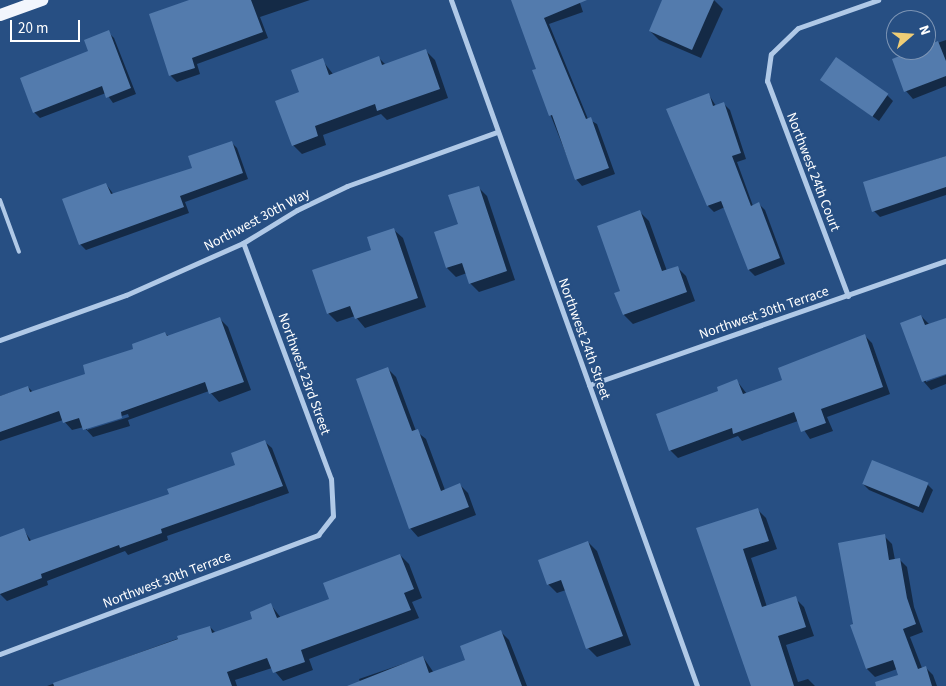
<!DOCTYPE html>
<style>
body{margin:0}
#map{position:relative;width:946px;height:686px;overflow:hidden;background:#274f83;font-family:"Source Sans 3",sans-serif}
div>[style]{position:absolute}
.shadow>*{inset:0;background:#0007}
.building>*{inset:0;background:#537bad;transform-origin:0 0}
.lane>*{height:4px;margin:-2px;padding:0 2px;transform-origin:2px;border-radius:2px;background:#b0c9e7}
.street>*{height:5px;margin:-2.5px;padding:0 2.5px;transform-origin:2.5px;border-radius:2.5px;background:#b0c9e7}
.primary>*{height:12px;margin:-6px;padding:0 6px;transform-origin:6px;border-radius:6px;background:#f2f6fd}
span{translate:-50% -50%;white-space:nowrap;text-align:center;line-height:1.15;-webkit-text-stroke:4px #274f83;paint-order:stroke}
.street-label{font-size:14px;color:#fff}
.north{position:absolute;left:886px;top:10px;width:50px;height:50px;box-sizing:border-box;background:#274f83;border:1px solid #7d95b5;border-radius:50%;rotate:71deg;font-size:14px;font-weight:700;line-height:20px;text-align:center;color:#fff}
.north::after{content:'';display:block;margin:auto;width:18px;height:22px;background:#efcd76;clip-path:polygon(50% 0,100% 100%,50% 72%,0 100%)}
.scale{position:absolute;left:10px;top:20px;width:70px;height:22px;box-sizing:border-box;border:2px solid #fff;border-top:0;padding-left:6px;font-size:15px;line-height:18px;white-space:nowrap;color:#fff;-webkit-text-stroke:4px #274f83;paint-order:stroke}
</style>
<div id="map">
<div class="shadow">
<div style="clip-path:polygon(194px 0,310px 0,260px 17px,268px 38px,197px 64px,200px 74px,177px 82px,171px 76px,150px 15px)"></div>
<div style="clip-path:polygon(516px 0,579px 0,583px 12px,549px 24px,588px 119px,597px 124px,615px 174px,582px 186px,576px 179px,533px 71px,538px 69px)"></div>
<div style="clip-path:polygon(664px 0,714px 0,723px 9px,701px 58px,659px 40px,650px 31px)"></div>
<div style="clip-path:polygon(108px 32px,114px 38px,136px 94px,113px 103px,106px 93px,40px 118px,34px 112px)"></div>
<div style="clip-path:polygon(946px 40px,946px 86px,913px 99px,906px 91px,893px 59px,926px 50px,926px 47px)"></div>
<div style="clip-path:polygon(426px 51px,435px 60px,448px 98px,387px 120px,381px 114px,323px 135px,326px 145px,302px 154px,293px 145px,301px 93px,322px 60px,333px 74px,379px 58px,386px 65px)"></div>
<div style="clip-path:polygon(822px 80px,887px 95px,893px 101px,879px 121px)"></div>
<div style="clip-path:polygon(709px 95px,716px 106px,724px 104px,730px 110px,746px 159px,737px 162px,753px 206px,759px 204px,765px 210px,785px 264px,755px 276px,749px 270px,725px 207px,714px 212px,708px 206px)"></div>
<div style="clip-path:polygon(231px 142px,237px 148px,248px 179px,185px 202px,189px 213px,86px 250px,80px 244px,106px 184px,114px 195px,194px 169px)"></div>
<div style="clip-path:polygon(946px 156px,946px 195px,880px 217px,874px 211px,865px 183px)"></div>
<div style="clip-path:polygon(478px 187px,487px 196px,515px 280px,479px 292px,470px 283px,467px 273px,456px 277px,447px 268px,459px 225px)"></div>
<div style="clip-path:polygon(640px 212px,649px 221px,667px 271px,677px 267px,686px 276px,695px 301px,633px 324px,624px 315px,616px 293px,622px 291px)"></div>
<div style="clip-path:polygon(394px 230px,403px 238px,426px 307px,365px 328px,355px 316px,337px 322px,328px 313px,372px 251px)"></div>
<div style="clip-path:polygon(921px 316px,929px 324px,946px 319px,946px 372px,926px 380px,926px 382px,946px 375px,946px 384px,931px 390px,924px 382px,902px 324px)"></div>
<div style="clip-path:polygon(evenodd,220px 319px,228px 327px,251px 390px,219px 402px,209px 391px,128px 420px,130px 426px,93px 437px,84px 427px,72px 430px,63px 420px,0 441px,0 396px,28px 387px,33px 392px,87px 375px,165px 333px,169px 337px,220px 319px,128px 414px,129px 417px,87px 430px,87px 427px,128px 414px)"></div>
<div style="clip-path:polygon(865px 336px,872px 343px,890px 394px,827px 417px,833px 431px,810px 439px,798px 421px,742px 441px,738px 436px,678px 458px,670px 450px,720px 392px,737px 381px,747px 394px,784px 381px)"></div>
<div style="clip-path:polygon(388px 369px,396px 377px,416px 431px,426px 439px,445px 490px,460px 485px,468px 493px,476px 515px,418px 537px,410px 528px)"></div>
<div style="clip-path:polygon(265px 442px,272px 448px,289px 493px,167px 536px,168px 540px,128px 555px,125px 551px,47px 581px,48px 585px,7px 601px,0 594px,0 538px,23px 529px,32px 542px,170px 495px,237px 466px)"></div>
<div style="clip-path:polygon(863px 484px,927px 484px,933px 490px,923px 513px,869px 490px)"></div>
<div style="clip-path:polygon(757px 509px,766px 518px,777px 549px,751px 558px,767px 607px,795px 598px,804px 607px,814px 636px,786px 645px,798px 682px,808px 679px,815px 686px,755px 686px,698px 529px)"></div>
<div style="clip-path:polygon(884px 536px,892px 544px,895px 560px,899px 559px,907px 567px,914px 607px,923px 632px,910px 637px,922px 668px,925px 667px,933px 675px,937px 686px,903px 686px,897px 669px,875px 677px,867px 669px,852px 626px)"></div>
<div style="clip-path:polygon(588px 542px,597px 551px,631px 645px,597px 657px,588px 648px,566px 590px,557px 593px,548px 584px)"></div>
<div style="clip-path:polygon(400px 555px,409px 564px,422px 598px,412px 602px,419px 618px,309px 659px,313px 670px,283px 681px,272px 668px,235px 680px,237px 686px,47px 686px,210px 627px,216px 633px,254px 620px,271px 605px,281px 618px,331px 599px)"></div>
<div style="clip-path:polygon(501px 632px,509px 640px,527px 686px,362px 686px,359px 679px,423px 657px,434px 673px,467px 661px)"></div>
</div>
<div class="building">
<div style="clip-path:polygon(189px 0,251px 0,263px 32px,192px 58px,195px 68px,169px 76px,149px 14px)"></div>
<div style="clip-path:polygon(511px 0,587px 0,544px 18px,586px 119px,591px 117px,609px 168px,575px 180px,552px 115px,549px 116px,532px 70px,536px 69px)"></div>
<div style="clip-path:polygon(662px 0,714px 0,692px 50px,649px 31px)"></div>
<div style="clip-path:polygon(109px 30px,131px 88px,106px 98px,102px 86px,33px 113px,20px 78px,88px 51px,84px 40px)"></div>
<div style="clip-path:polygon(938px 41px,946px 61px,946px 76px,904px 92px,892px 59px,915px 50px,926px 50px,926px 46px)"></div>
<div style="clip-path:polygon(426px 49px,440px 89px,377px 111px,375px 104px,315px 126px,318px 136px,292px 146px,275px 101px,299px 92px,291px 70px,323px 58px,329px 75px,379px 56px,382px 65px)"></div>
<div style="left:836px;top:57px;width:64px;height:28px;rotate:35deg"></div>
<div style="clip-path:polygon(709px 93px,713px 106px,724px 102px,741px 153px,732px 156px,751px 206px,759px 202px,780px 258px,748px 270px,721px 201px,707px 206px,666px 109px)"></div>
<div style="clip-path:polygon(232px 141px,243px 173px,180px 196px,184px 207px,79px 245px,62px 199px,106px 183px,111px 194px,192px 168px,188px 156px)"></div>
<div style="clip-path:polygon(946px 156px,946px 187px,872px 212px,863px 182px)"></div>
<div style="clip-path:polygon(479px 186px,507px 271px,469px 284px,462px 263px,446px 268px,434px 232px,458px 224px,448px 195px)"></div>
<div style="clip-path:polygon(640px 210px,662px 271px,678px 266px,687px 292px,623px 315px,614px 293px,620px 291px,597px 226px)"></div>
<div style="clip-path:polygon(394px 228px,418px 298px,355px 319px,350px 306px,327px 314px,312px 270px,371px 250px,367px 237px)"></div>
<div style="clip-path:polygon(921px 315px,925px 325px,946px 318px,946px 374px,922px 382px,900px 323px)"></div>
<div style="clip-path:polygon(220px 317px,244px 382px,209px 394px,205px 382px,121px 412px,122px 418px,83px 430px,79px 418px,63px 423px,59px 411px,0 432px,0 396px,28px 386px,30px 392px,85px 374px,83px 365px,133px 349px,132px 344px,165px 332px,167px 336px)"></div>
<div style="clip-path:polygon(865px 334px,883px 387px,821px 409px,826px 423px,801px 432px,794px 412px,733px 434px,732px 428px,669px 451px,656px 414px,718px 391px,717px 387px,737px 379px,743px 394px,782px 380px,778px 368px)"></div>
<div style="clip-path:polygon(388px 367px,412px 431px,418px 429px,441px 491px,460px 483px,469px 507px,409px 529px,356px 379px)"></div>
<div style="clip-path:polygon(265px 440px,283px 486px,161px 529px,162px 533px,120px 548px,119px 545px,41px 574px,42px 578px,0 594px,0 537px,24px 528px,29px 541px,169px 494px,167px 489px,235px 465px,231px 453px)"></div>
<div style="left:872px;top:460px;width:61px;height:26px;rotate:22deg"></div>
<div style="clip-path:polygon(758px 508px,769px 541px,743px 549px,762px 607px,796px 596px,806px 627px,778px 636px,794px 686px,751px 686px,696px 528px)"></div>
<div style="clip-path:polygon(885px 534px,889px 560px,900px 558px,907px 598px,916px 624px,903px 629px,918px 669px,926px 666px,932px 686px,876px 686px,875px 682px,898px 675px,893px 660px,866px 669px,850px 625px,853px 624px,838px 543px)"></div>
<div style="clip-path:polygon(588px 541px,623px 636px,586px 649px,561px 580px,547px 585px,538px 560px)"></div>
<div style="clip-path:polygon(400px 554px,414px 589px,404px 593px,411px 610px,301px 650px,305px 662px,273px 673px,267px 658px,227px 672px,232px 686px,54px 686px,53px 683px,178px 639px,177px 636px,210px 626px,212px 633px,252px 619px,250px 612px,271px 603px,277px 618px,329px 599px,323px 583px)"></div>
<div style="clip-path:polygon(501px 630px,522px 686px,347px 686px,423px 656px,429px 673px,465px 660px,460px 646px)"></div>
</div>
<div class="lane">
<div style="left:0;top:200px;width:55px;rotate:69.9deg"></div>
</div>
<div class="street">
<div style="left:451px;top:0;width:729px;rotate:70.27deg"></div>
<div style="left:848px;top:296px;width:230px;rotate:-110.6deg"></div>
<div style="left:767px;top:81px;width:27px;rotate:-82deg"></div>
<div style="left:771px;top:54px;width:37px;rotate:-44deg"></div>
<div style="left:798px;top:28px;width:85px;rotate:-19.3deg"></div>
<div style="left:0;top:340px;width:134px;rotate:-19.7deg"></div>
<div style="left:126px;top:295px;width:128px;rotate:-24deg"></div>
<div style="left:243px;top:243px;width:63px;rotate:-31.4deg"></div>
<div style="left:297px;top:210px;width:55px;rotate:-25.6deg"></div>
<div style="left:347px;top:186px;width:159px;rotate:-19.8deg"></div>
<div style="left:589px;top:385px;width:378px;rotate:-19.2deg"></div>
<div style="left:0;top:654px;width:340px;rotate:-20.5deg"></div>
<div style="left:318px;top:535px;width:24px;rotate:-52deg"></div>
<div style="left:333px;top:516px;width:37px;rotate:-93deg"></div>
<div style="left:331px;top:479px;width:252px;rotate:-110.4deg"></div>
</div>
<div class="primary">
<div style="left:0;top:15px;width:45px;rotate:-19.7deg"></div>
</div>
<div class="street-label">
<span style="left:813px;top:172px;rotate:69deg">Northwest 24th Court</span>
<span style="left:257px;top:220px;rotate:-28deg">Northwest 30th Way</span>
<span style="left:764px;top:313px;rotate:-19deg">Northwest 30th Terrace</span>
<span style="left:584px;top:339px;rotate:70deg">Northwest 24th Street</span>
<span style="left:304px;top:374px;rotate:70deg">Northwest 23rd Street</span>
<span style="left:167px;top:580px;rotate:-21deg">Northwest 30th Terrace</span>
</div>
<div class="north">N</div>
<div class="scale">20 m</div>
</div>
